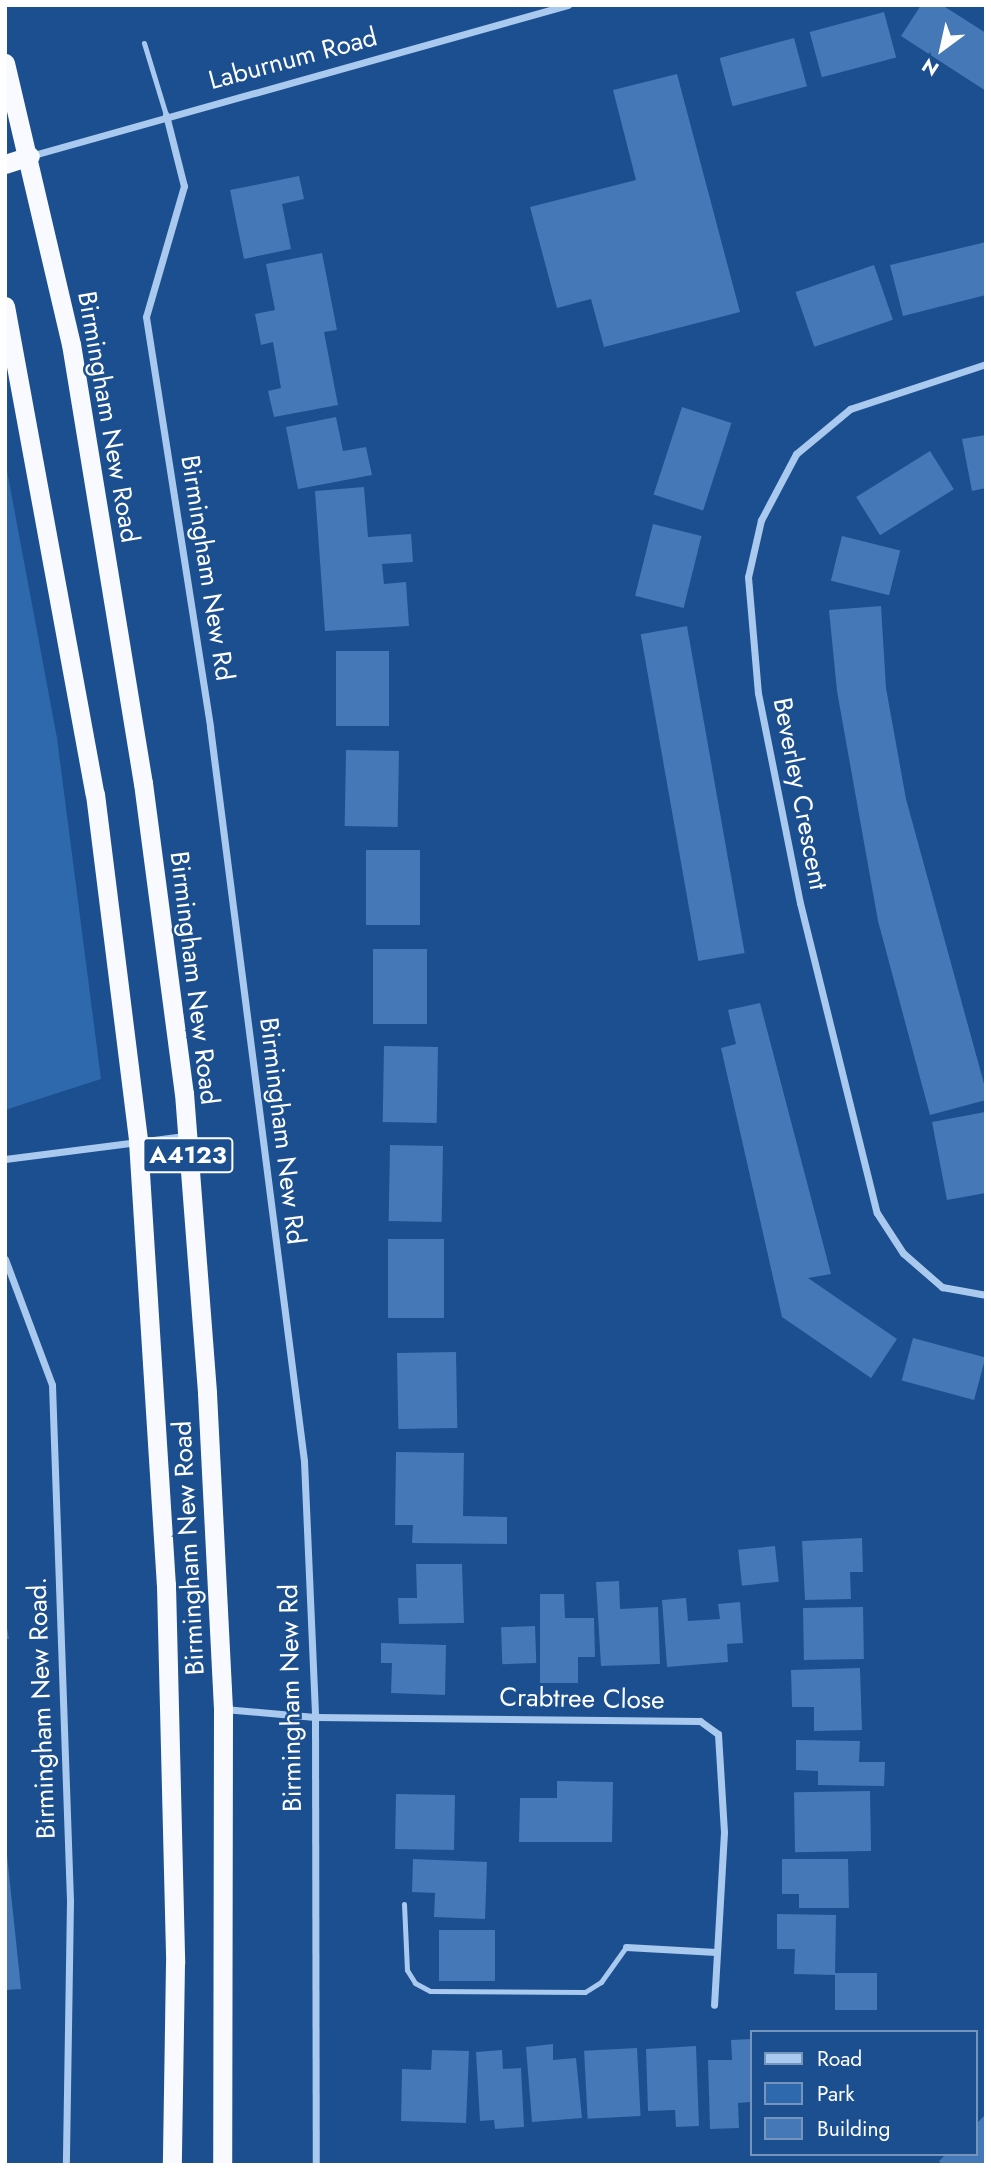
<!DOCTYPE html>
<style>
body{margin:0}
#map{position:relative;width:991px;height:2170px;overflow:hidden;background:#1b4f8f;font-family:Jost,sans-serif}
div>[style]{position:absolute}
.green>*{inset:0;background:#2e69ad}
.building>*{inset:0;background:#4478b7;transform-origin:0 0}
.service>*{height:5px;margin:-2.5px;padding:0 2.5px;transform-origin:2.5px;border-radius:2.5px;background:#a9c9ee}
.minor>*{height:7px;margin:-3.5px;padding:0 3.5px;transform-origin:3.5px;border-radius:3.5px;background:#a9c9ee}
.trunk>*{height:19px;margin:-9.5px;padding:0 9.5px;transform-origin:9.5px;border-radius:9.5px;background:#f8faff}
span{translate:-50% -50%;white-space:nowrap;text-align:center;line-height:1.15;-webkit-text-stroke:5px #1b4f8f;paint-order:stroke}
.shield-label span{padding:2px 5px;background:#1b4f8f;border:2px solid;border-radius:5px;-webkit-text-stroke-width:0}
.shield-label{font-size:24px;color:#fff;font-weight:700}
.street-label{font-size:26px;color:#fff}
.frame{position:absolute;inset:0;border:7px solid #fff;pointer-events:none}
.legend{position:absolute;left:750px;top:2030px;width:228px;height:126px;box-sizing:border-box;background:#1b4f8f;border:2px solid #7695bc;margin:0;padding:9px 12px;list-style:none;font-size:21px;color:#fff}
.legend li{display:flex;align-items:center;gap:14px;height:35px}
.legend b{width:35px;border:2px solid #7695bc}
.north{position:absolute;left:907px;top:14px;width:70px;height:70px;-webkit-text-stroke:5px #1b4f8f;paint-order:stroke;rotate:213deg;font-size:19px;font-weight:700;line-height:28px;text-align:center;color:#fff}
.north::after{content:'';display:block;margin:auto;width:24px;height:32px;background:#fff;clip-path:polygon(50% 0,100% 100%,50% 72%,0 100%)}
</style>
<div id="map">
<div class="green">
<div style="clip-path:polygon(5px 460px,57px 738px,101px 1079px,5px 1110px)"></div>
</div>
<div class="building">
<div style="clip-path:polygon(921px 5px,942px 5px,986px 33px,986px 91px,901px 36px)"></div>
<div style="left:884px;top:12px;width:47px;height:77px;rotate:75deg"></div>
<div style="left:794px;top:38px;width:50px;height:77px;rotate:75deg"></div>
<div style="clip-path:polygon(677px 74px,740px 312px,604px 347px,591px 299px,557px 308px,530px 207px,636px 180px,613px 90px)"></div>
<div style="clip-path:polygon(299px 176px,304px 199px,282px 204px,291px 249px,244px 259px,230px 190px)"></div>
<div style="clip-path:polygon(986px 242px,986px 295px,903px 316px,890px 265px)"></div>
<div style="clip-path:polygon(322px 253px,337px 330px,324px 332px,338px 405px,274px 417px,268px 391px,281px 388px,273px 342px,261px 345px,255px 314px,275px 310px,266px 264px)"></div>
<div style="left:874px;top:265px;width:58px;height:83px;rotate:71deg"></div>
<div style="left:682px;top:407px;width:52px;height:92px;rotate:18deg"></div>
<div style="clip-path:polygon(336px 417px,343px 451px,366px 447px,372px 475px,298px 489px,286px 427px)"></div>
<div style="clip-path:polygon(986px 435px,986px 488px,972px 491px,962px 439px)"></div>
<div style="left:930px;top:451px;width:45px;height:87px;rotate:58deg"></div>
<div style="clip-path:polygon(364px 487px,368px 537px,411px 534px,413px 562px,382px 564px,384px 584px,406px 582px,409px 626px,325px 631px,315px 491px)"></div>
<div style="left:653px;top:524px;width:50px;height:74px;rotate:14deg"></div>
<div style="left:842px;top:536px;width:60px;height:46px;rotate:14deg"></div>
<div style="clip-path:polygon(881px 606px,886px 688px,906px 799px,986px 1091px,986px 1100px,930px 1115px,878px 921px,837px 691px,829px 610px)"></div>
<div style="left:687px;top:626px;width:332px;height:47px;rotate:80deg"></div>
<div style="left:336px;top:651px;width:53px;height:75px"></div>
<div style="left:346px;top:750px;width:53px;height:76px;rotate:1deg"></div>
<div style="left:366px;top:850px;width:54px;height:75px"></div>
<div style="left:373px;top:949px;width:54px;height:75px"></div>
<div style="clip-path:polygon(760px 1003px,831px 1274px,808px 1278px,897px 1339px,871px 1378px,782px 1317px,721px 1048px,736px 1044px,728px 1010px)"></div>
<div style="left:384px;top:1046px;width:54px;height:76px;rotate:1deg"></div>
<div style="clip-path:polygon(985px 1112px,986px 1193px,947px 1200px,932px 1122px)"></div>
<div style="left:390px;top:1145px;width:53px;height:76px;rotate:1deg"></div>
<div style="left:388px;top:1239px;width:56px;height:79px"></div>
<div style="left:913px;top:1338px;width:75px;height:44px;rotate:15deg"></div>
<div style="left:456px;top:1352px;width:76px;height:59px;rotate:89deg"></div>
<div style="clip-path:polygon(396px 1452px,464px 1453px,463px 1516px,507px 1517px,507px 1544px,412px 1543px,413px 1525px,395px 1525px)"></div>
<div style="clip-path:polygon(862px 1538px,863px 1572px,850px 1572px,851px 1599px,805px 1600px,802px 1541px)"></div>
<div style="left:775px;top:1546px;width:36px;height:37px;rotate:84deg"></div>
<div style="clip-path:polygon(416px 1564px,462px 1564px,464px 1623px,399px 1624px,398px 1598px,417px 1598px)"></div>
<div style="clip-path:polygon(619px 1581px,620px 1609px,658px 1607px,660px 1664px,601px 1666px,596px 1582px)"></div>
<div style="clip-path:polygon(540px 1594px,564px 1594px,565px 1618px,594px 1618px,595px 1657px,578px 1657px,578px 1683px,540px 1683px)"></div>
<div style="clip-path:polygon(686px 1598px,688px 1621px,720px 1619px,718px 1604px,740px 1602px,743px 1643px,727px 1644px,728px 1662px,667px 1667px,662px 1600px)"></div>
<div style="left:863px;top:1607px;width:52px;height:60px;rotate:89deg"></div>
<div style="clip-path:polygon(5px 1617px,9px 1639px,5px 1639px)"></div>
<div style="left:535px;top:1626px;width:37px;height:34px;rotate:88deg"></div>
<div style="clip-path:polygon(381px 1643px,446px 1645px,445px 1695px,391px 1693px,392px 1663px,381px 1663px)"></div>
<div style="clip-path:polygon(860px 1668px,862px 1730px,814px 1731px,814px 1707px,792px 1707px,791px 1670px)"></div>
<div style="clip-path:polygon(796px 1740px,860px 1741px,859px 1762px,885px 1762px,884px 1786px,818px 1785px,818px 1771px,796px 1770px)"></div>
<div style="clip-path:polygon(557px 1781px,613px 1782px,612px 1842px,519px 1842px,520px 1798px,557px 1798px)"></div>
<div style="left:870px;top:1791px;width:60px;height:76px;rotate:89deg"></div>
<div style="left:396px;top:1794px;width:59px;height:55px;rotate:1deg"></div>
<div style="clip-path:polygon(5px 1836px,21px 1989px,5px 1990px)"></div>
<div style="clip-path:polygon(413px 1859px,487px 1862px,485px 1919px,434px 1917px,435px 1893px,412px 1892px)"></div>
<div style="clip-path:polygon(782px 1859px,848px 1859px,849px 1908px,799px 1908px,799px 1894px,782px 1894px)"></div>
<div style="clip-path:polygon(777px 1914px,836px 1915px,835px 1975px,794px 1974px,795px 1949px,777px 1949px)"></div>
<div style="left:439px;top:1930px;width:56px;height:51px"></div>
<div style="left:877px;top:1973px;width:37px;height:42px;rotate:90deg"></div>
<div style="clip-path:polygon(751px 2039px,751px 2102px,738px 2103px,739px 2128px,710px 2129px,708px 2060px,732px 2060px,731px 2040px)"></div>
<div style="clip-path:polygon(553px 2044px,553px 2060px,576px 2058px,582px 2118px,532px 2122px,526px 2047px)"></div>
<div style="clip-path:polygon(696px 2046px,699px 2126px,676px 2127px,675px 2110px,648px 2111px,646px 2049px)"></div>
<div style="left:637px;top:2048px;width:68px;height:53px;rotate:87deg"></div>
<div style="clip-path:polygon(432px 2050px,469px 2051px,466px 2123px,401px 2121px,402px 2069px,431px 2070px)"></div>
<div style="clip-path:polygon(502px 2050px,503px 2069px,521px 2068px,524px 2127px,495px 2129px,494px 2120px,480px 2121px,476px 2052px)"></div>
<div style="clip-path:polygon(986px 2114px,986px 2165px,942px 2165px,939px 2161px,946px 2154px,975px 2154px,975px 2125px)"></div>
</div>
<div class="service">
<div style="left:144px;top:43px;width:75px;rotate:73deg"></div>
<div style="left:404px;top:1904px;width:66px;rotate:87.4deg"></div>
<div style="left:407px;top:1970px;width:15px;rotate:58deg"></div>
<div style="left:415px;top:1983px;width:17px;rotate:28deg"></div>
<div style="left:430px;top:1991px;width:155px;rotate:0.4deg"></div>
<div style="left:585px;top:1992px;width:19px;rotate:-32deg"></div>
<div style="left:601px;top:1982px;width:43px;rotate:-54.5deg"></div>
</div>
<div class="minor">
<div style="left:166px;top:115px;width:73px;rotate:75.8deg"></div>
<div style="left:184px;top:186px;width:136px;rotate:106.2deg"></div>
<div style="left:146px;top:317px;width:415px;rotate:81.1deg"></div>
<div style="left:210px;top:727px;width:740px;rotate:82.7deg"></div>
<div style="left:304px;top:1461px;width:256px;rotate:87.5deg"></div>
<div style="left:315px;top:1717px;width:448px;rotate:89.9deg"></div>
<div style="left:30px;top:156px;width:559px;rotate:-15.68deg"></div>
<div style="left:986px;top:364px;width:143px;rotate:161.7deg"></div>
<div style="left:850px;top:409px;width:70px;rotate:140.2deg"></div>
<div style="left:796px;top:454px;width:75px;rotate:117.9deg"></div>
<div style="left:761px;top:520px;width:58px;rotate:102.8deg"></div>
<div style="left:748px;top:577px;width:116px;rotate:85.1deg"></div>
<div style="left:758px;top:693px;width:214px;rotate:78.7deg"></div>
<div style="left:800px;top:903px;width:319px;rotate:76.1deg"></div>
<div style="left:877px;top:1213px;width:48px;rotate:57deg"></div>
<div style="left:903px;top:1253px;width:52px;rotate:41.1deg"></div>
<div style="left:942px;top:1287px;width:45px;rotate:10.3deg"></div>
<div style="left:5px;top:1159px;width:181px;rotate:-7.3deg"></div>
<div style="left:5px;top:1259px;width:134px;rotate:69.5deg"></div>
<div style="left:52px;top:1385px;width:516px;rotate:88deg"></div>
<div style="left:70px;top:1901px;width:264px;rotate:90.9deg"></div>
<div style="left:224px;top:1709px;width:91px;rotate:5deg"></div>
<div style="left:315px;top:1717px;width:385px;rotate:0.6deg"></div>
<div style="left:700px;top:1721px;width:22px;rotate:36deg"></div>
<div style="left:718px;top:1734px;width:98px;rotate:86.5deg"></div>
<div style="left:724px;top:1832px;width:173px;rotate:93.3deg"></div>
<div style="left:626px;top:1947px;width:90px;rotate:3.2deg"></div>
</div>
<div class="trunk">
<div style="left:5px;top:63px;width:289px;rotate:76.8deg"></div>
<div style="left:71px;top:344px;width:445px;rotate:80.7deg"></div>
<div style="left:143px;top:783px;width:313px;rotate:82.5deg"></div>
<div style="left:184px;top:1093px;width:301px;rotate:85.6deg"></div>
<div style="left:207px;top:1393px;width:316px;rotate:87.1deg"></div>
<div style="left:223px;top:1709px;width:456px;rotate:90.1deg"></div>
<div style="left:5px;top:164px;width:26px;rotate:-18deg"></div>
<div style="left:5px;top:306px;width:496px;rotate:79.6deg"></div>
<div style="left:95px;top:794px;width:350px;rotate:82.9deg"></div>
<div style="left:138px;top:1141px;width:445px;rotate:86.4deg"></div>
<div style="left:166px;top:1585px;width:378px;rotate:88.6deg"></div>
<div style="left:175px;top:1963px;width:202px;rotate:90.9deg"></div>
</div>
<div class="shield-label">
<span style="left:188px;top:1155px">A4123</span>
</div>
<div class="street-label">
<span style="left:293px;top:59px;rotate:-15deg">Laburnum Road</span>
<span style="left:108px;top:417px;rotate:80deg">Birmingham New Road</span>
<span style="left:207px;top:568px;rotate:81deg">Birmingham New Rd</span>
<span style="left:800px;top:794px;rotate:79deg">Beverley Crescent</span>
<span style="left:194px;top:978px;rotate:83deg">Birmingham New Road</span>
<span style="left:282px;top:1131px;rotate:83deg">Birmingham New Rd</span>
<span style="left:189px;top:1548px;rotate:-93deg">Birmingham New Road</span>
<span style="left:291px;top:1698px;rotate:-91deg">Birmingham New Rd</span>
<span style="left:582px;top:1699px;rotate:1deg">Crabtree Close</span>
<span style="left:42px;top:1708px;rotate:-92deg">Birmingham New Road.</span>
</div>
<div class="frame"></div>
<ul class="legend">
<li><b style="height:9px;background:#a9c9ee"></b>Road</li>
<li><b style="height:19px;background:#2e69ad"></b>Park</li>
<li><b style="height:19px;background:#4478b7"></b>Building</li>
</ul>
<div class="north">N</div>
</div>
